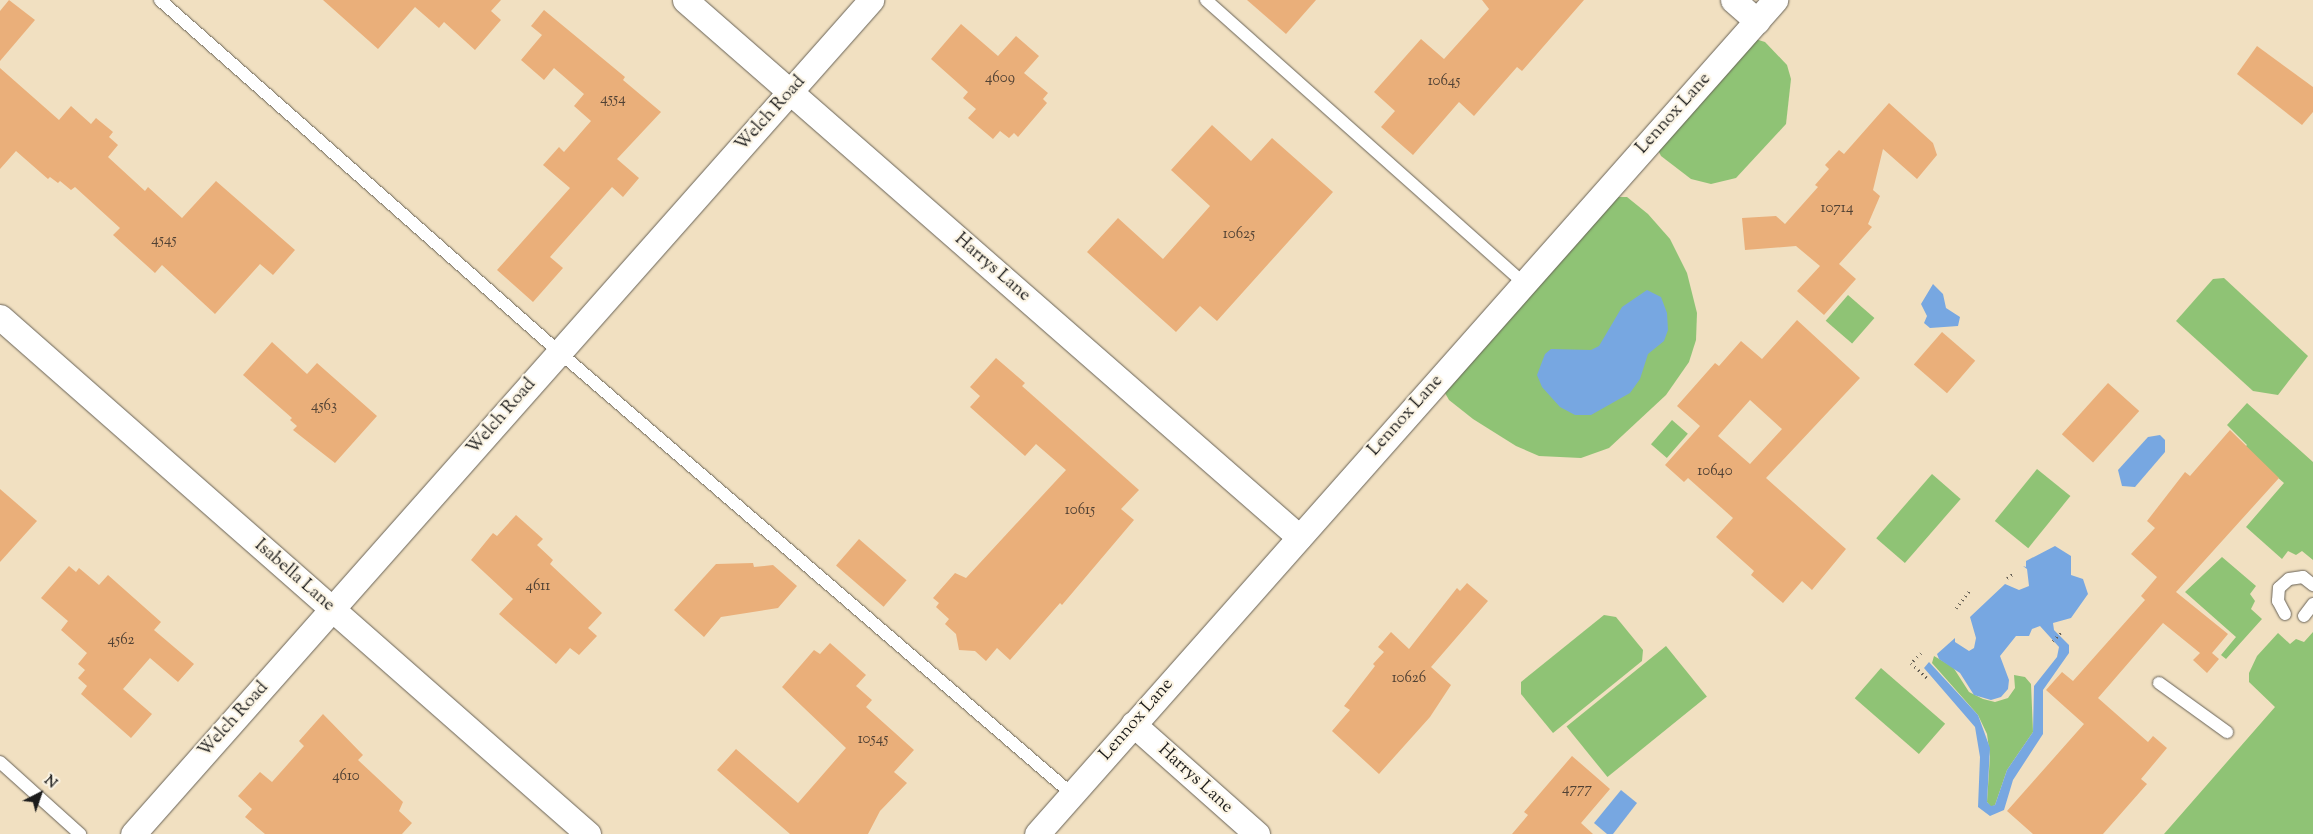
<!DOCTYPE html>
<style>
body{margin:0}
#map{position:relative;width:2313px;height:834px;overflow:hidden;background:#f1e0c1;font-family:"Sorts Mill Goudy",serif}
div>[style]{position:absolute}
.green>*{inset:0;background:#8fc375;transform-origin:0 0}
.water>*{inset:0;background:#77a7e1}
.building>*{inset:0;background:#eaaf7a;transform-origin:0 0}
.path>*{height:3px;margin-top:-1.5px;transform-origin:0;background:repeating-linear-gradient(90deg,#676156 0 1px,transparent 0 5px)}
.roads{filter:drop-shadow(0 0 1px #676156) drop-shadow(0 0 1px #676156)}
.service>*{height:12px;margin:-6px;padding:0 6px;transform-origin:6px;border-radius:6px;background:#fff}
.minor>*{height:25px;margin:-12.5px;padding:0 12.5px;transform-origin:12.5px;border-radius:12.5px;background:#fff}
span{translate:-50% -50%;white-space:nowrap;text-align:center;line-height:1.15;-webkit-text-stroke:4.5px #fcf5e5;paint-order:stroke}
.number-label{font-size:15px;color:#504134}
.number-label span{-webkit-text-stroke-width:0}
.street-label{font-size:18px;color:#1c1c1c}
.north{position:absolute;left:15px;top:769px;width:50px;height:50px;-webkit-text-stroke:4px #fcf5e5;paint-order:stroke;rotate:41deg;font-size:14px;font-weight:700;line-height:20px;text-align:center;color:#1c1c1c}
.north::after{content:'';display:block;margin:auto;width:18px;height:22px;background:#1c1c1c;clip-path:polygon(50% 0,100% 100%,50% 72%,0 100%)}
</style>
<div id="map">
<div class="green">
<div style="clip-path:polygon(1752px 38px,1765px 42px,1787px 65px,1791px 79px,1786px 124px,1736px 178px,1711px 184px,1691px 179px,1661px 156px,1656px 146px)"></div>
<div style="clip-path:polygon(1609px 197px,1627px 197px,1648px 214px,1670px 239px,1687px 273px,1697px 313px,1696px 340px,1689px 362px,1666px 395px,1609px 448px,1581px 458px,1539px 456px,1516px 446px,1473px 419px,1449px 400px,1445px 393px,1484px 338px)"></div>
<div style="clip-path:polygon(2224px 278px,2308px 356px,2278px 395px,2253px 391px,2176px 321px,2213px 279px)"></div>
<div style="left:1848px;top:295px;width:35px;height:34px;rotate:41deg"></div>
<div style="clip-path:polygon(2247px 403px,2313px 462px,2313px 560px,2302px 551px,2296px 555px,2288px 551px,2282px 559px,2246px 527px,2284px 483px,2244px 448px,2247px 445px,2227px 425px)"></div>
<div style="left:1672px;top:420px;width:21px;height:32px;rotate:41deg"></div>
<div style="left:2037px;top:469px;width:43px;height:67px;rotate:39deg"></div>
<div style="left:1932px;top:474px;width:38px;height:85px;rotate:41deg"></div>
<div style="clip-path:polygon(2222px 557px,2256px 586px,2250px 594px,2255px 601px,2251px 609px,2262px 619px,2226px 659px,2221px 655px,2236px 637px,2185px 592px)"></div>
<div style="clip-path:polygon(1604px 615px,1616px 617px,1643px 650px,1642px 661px,1553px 733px,1521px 694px,1521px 682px)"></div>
<div style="clip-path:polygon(2313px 632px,2313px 834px,2164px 834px,2275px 707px,2249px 682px,2249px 673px,2257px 656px,2278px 633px,2290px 644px,2296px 639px,2304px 642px)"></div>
<div style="left:1666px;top:646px;width:65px;height:128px;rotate:51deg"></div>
<div style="clip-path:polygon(1934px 656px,1953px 667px,1969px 692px,1983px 699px,1995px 702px,2008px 698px,2015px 688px,2014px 675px,2025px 677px,2031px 684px,2033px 732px,2007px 770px,1995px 805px,1991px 807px,1987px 802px,1990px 756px,1987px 734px,1978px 715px,1932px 663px)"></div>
<div style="left:1881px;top:668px;width:85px;height:40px;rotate:41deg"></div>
</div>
<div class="water">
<div style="clip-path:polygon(1933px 284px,1943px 294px,1946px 308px,1960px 317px,1958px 326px,1930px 328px,1924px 323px,1927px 316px,1921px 304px)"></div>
<div style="clip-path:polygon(1647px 290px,1661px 297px,1667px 313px,1668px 330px,1664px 341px,1648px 354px,1640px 379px,1630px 393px,1591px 415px,1575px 415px,1560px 407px,1542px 387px,1537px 375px,1545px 354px,1551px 349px,1591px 350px,1599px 346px,1622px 307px)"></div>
<div style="clip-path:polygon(2160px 435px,2165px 440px,2165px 452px,2135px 487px,2122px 486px,2118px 470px,2148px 437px)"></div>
<div style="clip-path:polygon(2055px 546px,2071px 556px,2071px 575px,2083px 579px,2088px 594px,2071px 618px,2053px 623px,2054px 630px,2069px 645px,2069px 653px,2043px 690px,2043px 734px,2013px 780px,2004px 810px,1990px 816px,1978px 807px,1980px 757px,1975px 727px,1924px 668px,1929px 662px,1978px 715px,1990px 748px,1987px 802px,1991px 806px,1995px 805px,2007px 770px,2033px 732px,2034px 686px,2057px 657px,2059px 647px,2040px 626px,2032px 629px,2029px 636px,2016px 636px,2000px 656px,2009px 680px,2008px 689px,2001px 697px,1991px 700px,1974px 695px,1960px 673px,1939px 659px,1937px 654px,1955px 638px,1955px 642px,1969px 651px,1974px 648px,1976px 638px,1970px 617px,2005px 584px,2019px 590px,2029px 586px,2027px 569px,2023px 566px,2026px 567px,2026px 561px)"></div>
<div style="clip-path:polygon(1621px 790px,1637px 803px,1613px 834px,1607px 834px,1594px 823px)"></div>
</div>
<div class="building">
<div style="clip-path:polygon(9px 0,35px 20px,0 61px,0 11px)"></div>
<div style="clip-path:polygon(323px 0,501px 0,491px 11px,501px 20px,475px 50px,444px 22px,439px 28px,415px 7px,378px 49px)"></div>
<div style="clip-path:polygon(1247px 0,1316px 0,1286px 34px)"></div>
<div style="clip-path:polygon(1482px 0,1584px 0,1522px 71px,1517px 67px,1474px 116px,1459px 102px,1413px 155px,1381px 127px,1395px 111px,1374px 92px,1421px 39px,1444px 59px,1489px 9px)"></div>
<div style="clip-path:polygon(544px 10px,625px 77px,623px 80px,661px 112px,617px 159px,639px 178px,623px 197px,612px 187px,550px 257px,563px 268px,533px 302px,497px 270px,570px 188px,543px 165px,559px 147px,564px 152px,591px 121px,574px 106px,584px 94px,554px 68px,544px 80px,521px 60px,542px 35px,531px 26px)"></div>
<div style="clip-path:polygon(961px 24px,998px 56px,1016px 36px,1039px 56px,1024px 73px,1048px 93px,1043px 99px,1047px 103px,1018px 137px,1014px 133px,1009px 138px,1000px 131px,993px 139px,968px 118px,976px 109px,963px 98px,968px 92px,931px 59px)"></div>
<div style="clip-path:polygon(2257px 46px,2313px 87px,2313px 112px,2302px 125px,2237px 74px)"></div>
<div style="clip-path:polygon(0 68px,59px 120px,71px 106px,91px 124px,96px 118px,113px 132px,109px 137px,118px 145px,108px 157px,145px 191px,148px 187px,182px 218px,216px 181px,295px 250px,273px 275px,260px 264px,215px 314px,162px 265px,155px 273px,113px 235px,120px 228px,75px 187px,71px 190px,60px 181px,58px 183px,50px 177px,48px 179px,16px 151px,0 169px)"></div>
<div style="clip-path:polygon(1889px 103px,1933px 143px,1937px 155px,1917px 179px,1883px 149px,1873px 190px,1880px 196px,1868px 224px,1872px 227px,1839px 264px,1856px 279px,1824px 315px,1797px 291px,1820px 266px,1796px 246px,1745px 250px,1742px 218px,1776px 216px,1785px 224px,1818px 187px,1815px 185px,1829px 169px,1825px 165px,1839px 150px,1844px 154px)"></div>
<div style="clip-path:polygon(1212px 125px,1251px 161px,1272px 138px,1333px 192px,1217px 321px,1200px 306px,1176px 332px,1087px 252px,1118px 218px,1163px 259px,1210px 206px,1171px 170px)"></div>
<div style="clip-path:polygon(evenodd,1797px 320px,1860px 378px,1766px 478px,1846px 549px,1812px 590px,1802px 581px,1783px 603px,1751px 575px,1754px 571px,1716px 537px,1733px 518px,1688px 478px,1684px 482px,1665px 465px,1700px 426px,1677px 406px,1715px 363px,1719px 366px,1741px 341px,1762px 359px,1797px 320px,1750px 400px,1782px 429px,1750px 464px,1718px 436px,1750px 400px)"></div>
<div style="left:1942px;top:332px;width:44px;height:43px;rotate:41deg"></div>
<div style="clip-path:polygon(272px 342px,307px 374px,317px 363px,377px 416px,335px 463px,293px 430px,297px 426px,290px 420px,292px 418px,243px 375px)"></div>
<div style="clip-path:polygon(996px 358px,1025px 383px,1022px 386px,1139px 490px,1121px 509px,1134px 520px,1062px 605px,1060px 603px,1010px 660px,997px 648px,986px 661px,975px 651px,959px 650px,956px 634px,945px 624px,949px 619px,936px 607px,939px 603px,933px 598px,955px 573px,966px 578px,1066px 470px,1036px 444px,1025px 456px,970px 407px,980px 396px,970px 387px)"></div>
<div style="left:2108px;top:383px;width:42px;height:69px;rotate:42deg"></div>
<div style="clip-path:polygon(2230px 430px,2279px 478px,2176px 592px,2228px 634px,2212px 653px,2219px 659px,2207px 673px,2193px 660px,2200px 653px,2163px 623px,2098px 698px,2148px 742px,2153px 736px,2167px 748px,2141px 779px,2147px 784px,2103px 834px,2033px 834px,2007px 811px,2084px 724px,2046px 690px,2062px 672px,2073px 681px,2145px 600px,2141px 596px,2157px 577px,2131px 554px,2155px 528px,2147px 521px,2185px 472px,2190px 476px)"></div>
<div style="clip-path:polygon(0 489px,37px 521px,0 562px)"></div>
<div style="clip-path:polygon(516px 515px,543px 539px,537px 545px,553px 560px,550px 564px,602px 613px,588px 628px,597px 636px,579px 655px,570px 648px,556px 664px,499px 614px,513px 599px,471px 560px,493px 533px,497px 536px)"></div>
<div style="left:859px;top:539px;width:63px;height:35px;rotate:41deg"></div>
<div style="clip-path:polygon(753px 563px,754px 567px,773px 565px,797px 586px,778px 608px,721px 617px,704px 637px,674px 610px,716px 564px)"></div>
<div style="clip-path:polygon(69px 566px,76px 572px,79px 568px,99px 585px,108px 575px,161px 622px,154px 630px,194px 664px,178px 682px,150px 658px,123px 689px,152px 714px,131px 738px,81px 694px,87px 686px,78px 678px,85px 670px,78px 664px,87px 653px,61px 630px,68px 621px,41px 598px)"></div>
<div style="clip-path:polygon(1467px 583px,1488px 601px,1431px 667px,1451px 685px,1430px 717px,1379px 774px,1332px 731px,1350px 710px,1344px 706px,1375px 666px,1373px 664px,1384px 652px,1378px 647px,1391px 632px,1409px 649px,1457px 588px,1460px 591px)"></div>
<div style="clip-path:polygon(830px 643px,866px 675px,856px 686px,872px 700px,866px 707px,914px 750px,894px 772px,907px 783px,880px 811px,868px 834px,790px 834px,717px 770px,736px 749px,798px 803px,846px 748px,782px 687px,814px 650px,820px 654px)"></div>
<div style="clip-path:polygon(323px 714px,363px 755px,358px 760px,403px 802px,399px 811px,412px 823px,402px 834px,265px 834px,245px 817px,252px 809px,238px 796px,260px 772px,272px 782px,304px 746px,299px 741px)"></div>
<div style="clip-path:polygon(1572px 756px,1610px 789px,1581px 823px,1593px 834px,1512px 834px,1528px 815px,1524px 812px)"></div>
</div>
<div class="path">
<div style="left:2007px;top:578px;width:7px;rotate:-34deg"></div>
<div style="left:1956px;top:608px;width:24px;rotate:-52deg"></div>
<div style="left:2053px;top:641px;width:12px;rotate:-48deg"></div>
<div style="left:1921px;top:653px;width:14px;rotate:135deg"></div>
<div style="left:1911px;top:663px;width:23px;rotate:43deg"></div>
</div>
<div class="roads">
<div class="service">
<div style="left:160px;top:0;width:532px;rotate:41.42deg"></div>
<div style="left:559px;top:352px;width:677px;rotate:40.75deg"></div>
<div style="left:1206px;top:0;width:426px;rotate:41.7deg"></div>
<div style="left:2285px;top:614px;width:15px;rotate:-118deg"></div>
<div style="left:2278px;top:601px;width:13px;rotate:-86deg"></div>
<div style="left:2279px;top:588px;width:13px;rotate:-42deg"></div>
<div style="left:2289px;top:579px;width:14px;rotate:-8deg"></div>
<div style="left:2303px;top:577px;width:13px;rotate:39deg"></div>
<div style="left:2304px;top:616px;width:15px;rotate:-53deg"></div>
<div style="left:2159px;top:683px;width:84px;rotate:35.8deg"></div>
<div style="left:0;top:762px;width:108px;rotate:42deg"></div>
</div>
<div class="minor">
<div style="left:685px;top:0;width:816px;rotate:41.17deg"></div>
<div style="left:1733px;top:0;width:32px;rotate:41deg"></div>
<div style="left:0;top:317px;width:783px;rotate:41.32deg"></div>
<div style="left:1133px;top:724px;width:166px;rotate:41.6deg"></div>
<div style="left:133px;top:834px;width:1114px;rotate:-48.49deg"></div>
<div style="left:1037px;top:834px;width:1114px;rotate:-48.49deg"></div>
</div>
</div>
<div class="number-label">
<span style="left:1000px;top:79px">4609</span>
<span style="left:1444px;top:82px">10645</span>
<span style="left:613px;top:100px">4554</span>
<span style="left:1837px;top:209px">10714</span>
<span style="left:1239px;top:235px">10625</span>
<span style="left:164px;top:241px">4545</span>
<span style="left:324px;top:407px">4563</span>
<span style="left:1715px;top:472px">10640</span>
<span style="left:1080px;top:511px">10615</span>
<span style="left:538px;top:587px">4611</span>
<span style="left:121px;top:641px">4562</span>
<span style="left:1409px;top:679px">10626</span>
<span style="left:873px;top:740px">10545</span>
<span style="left:346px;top:777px">4610</span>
<span style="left:1577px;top:790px">4777</span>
</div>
<div class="street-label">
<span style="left:771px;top:114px;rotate:-48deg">Welch Road</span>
<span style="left:1674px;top:114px;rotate:-48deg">Lennox Lane</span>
<span style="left:992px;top:268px;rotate:41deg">Harrys Lane</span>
<span style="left:1406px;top:416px;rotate:-48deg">Lennox Lane</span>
<span style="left:502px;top:417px;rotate:-49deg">Welch Road</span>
<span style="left:294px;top:576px;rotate:41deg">Isabella Lane</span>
<span style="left:234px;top:720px;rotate:-48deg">Welch Road</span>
<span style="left:1137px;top:720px;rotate:-49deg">Lennox Lane</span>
<span style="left:1195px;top:779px;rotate:42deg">Harrys Lane</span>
</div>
<div class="north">N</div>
</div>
